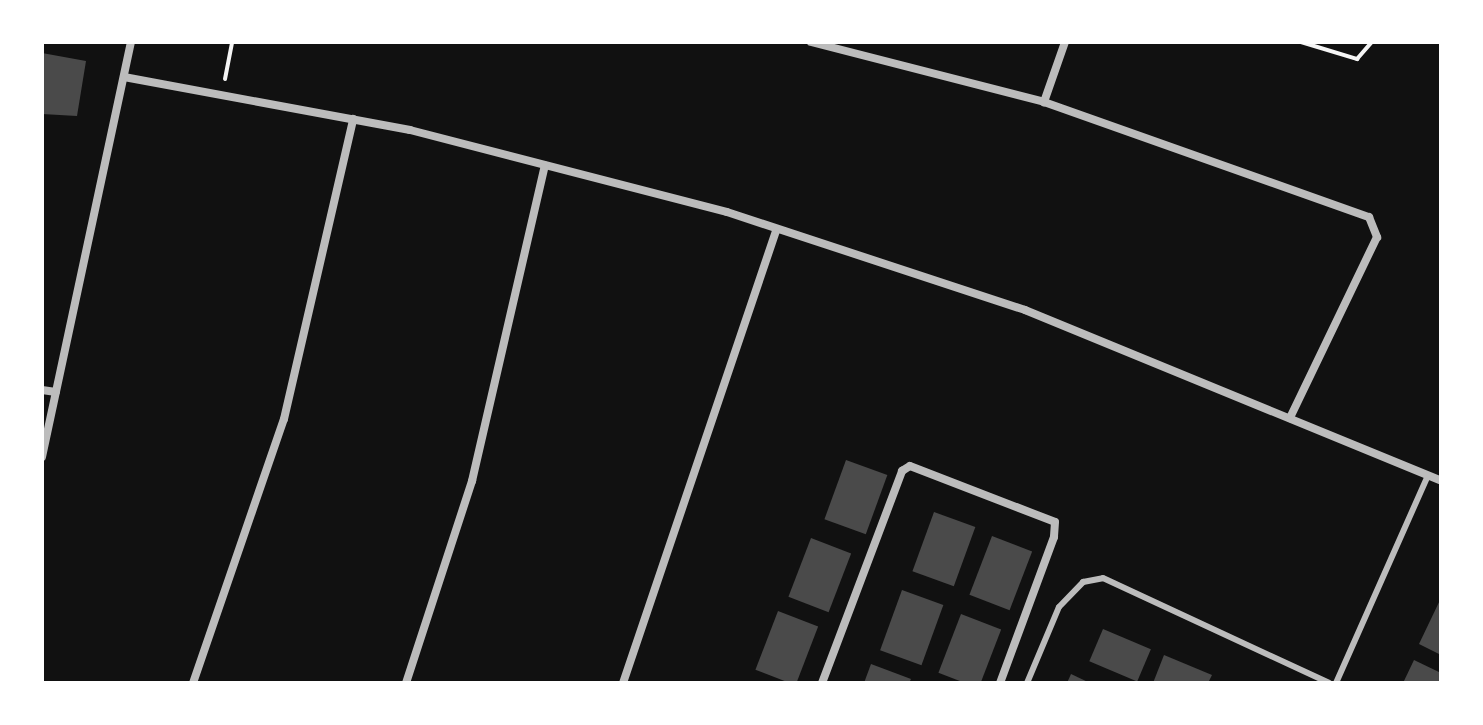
<!DOCTYPE html>
<style>
body{margin:0}
#map{position:relative;width:1483px;height:725px;overflow:hidden;background:#111;font-family:"Alegreya Sans",sans-serif}
div>[style]{position:absolute}
.building>*{inset:0;background:#4a4a4a;transform-origin:0 0}
.path>*{height:4px;margin:-2px;padding:0 2px;transform-origin:2px;border-radius:2px;background:#f5f5f5}
.service>*{height:6px;margin:-3px;padding:0 3px;transform-origin:3px;border-radius:3px;background:#bcbcbc}
.minor>*{height:8px;margin:-4px;padding:0 4px;transform-origin:4px;border-radius:4px;background:#bcbcbc}
span{translate:-50% -50%;white-space:nowrap;text-align:center;line-height:1.15;-webkit-text-stroke:6px #fff;paint-order:stroke}
.frame{position:absolute;inset:0;border:44px solid #fff;pointer-events:none}
</style>
<div id="map">
<div class="building">
<div style="clip-path:polygon(42px 53px,86px 61px,77px 116px,42px 114px)"></div>
<div style="left:846px;top:460px;width:44px;height:63px;rotate:20deg"></div>
<div style="left:934px;top:512px;width:44px;height:63px;rotate:20deg"></div>
<div style="left:992px;top:536px;width:43px;height:63px;rotate:21deg"></div>
<div style="left:811px;top:538px;width:43px;height:63px;rotate:21deg"></div>
<div style="left:902px;top:590px;width:44px;height:64px;rotate:20deg"></div>
<div style="clip-path:polygon(1441px 598px,1441px 655px,1419px 644px)"></div>
<div style="left:778px;top:611px;width:43px;height:63px;rotate:21deg"></div>
<div style="left:961px;top:614px;width:43px;height:63px;rotate:21deg"></div>
<div style="left:1103px;top:629px;width:52px;height:35px;rotate:23deg"></div>
<div style="clip-path:polygon(1164px 655px,1212px 675px,1208px 683px,1153px 683px)"></div>
<div style="clip-path:polygon(1414px 660px,1441px 673px,1441px 683px,1403px 683px)"></div>
<div style="clip-path:polygon(871px 664px,911px 679px,909px 683px,864px 683px)"></div>
<div style="clip-path:polygon(1071px 674px,1090px 683px,1067px 683px)"></div>
</div>
<div class="path">
<div style="left:1301px;top:42px;width:59px;rotate:16.9deg"></div>
<div style="left:1357px;top:59px;width:23px;rotate:-49deg"></div>
<div style="left:225px;top:79px;width:38px;rotate:-79deg"></div>
</div>
<div class="service">
<div style="left:1027px;top:683px;width:82px;rotate:-67.2deg"></div>
<div style="left:1059px;top:607px;width:35px;rotate:-46deg"></div>
<div style="left:1083px;top:582px;width:20px;rotate:-11deg"></div>
<div style="left:1103px;top:578px;width:249px;rotate:24.9deg"></div>
<div style="left:1336px;top:683px;width:227px;rotate:-66.1deg"></div>
</div>
<div class="minor">
<div style="left:811px;top:42px;width:241px;rotate:14.4deg"></div>
<div style="left:1065px;top:42px;width:64px;rotate:109.3deg"></div>
<div style="left:1044px;top:102px;width:345px;rotate:19.5deg"></div>
<div style="left:1369px;top:217px;width:22px;rotate:68deg"></div>
<div style="left:1377px;top:237px;width:201px;rotate:115.7deg"></div>
<div style="left:124px;top:77px;width:291px;rotate:10.5deg"></div>
<div style="left:410px;top:130px;width:327px;rotate:14.5deg"></div>
<div style="left:727px;top:212px;width:314px;rotate:18.2deg"></div>
<div style="left:1025px;top:310px;width:450px;rotate:22.3deg"></div>
<div style="left:42px;top:390px;width:14px;rotate:8deg"></div>
<div style="left:42px;top:457px;width:424px;rotate:-77.9deg"></div>
<div style="left:193px;top:683px;width:279px;rotate:-71deg"></div>
<div style="left:284px;top:419px;width:308px;rotate:-77deg"></div>
<div style="left:406px;top:683px;width:213px;rotate:-71.9deg"></div>
<div style="left:472px;top:481px;width:324px;rotate:-77deg"></div>
<div style="left:623px;top:683px;width:479px;rotate:-71.3deg"></div>
<div style="left:822px;top:683px;width:227px;rotate:-69.3deg"></div>
<div style="left:902px;top:471px;width:9px;rotate:-32deg"></div>
<div style="left:910px;top:466px;width:155px;rotate:21.1deg"></div>
<div style="left:1055px;top:522px;width:15px;rotate:94deg"></div>
<div style="left:1054px;top:537px;width:156px;rotate:110.3deg"></div>
</div>
<div class="frame"></div>
</div>
